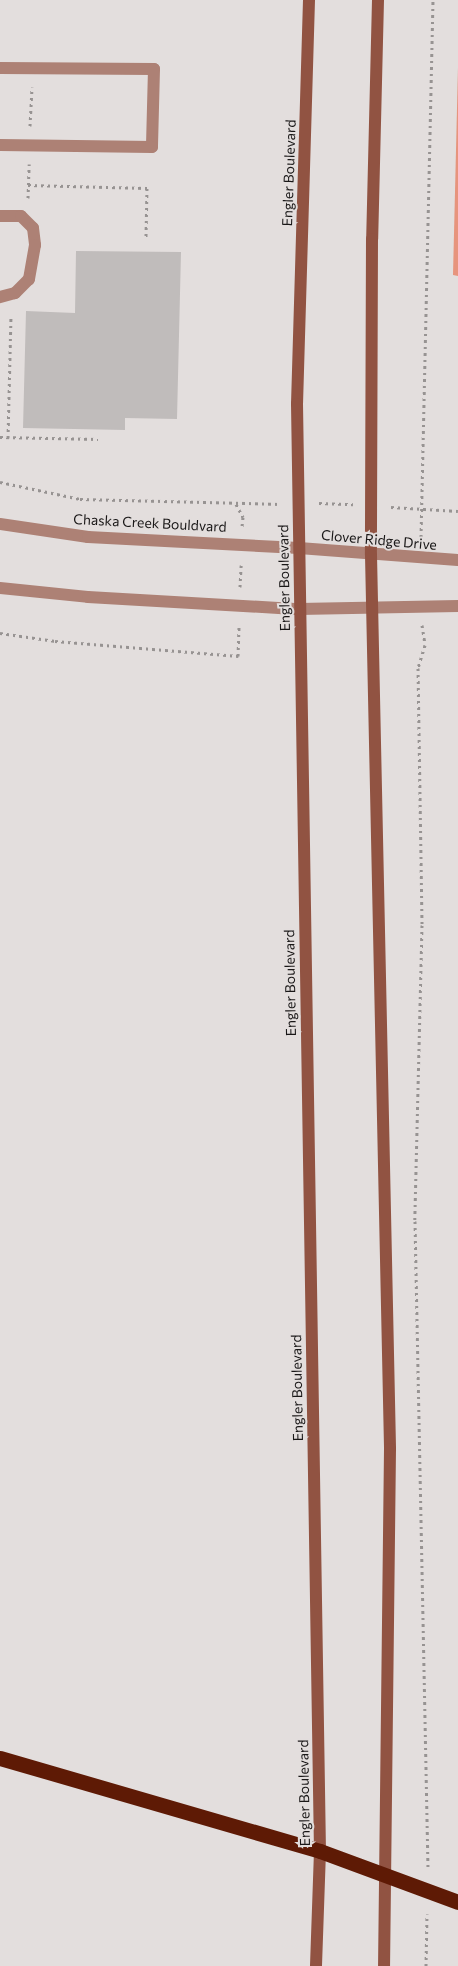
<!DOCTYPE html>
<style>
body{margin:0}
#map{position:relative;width:458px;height:1966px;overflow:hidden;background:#e3dedd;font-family:Commissioner,sans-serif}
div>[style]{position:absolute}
.green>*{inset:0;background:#e7947d}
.building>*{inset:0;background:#c0bcbb}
.path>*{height:3px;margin-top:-1.5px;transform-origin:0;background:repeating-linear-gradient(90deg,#979392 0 2.5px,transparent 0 6.5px)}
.service>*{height:12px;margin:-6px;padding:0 6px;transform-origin:6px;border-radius:6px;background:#ad8175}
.minor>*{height:12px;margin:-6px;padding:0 6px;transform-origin:6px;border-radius:6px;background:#ad8175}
.tertiary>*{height:12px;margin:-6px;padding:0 6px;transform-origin:6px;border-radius:6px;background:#ad8175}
.secondary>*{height:12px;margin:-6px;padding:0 6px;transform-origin:6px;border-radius:6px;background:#915342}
.motorway>*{height:15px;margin:-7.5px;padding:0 7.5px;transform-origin:7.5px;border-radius:7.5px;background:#5e1a05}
span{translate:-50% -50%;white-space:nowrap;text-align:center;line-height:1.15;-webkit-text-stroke:4px #e3dedd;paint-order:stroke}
.street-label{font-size:14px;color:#191717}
</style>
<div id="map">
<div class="green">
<div style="clip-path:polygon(458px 67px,458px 276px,453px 275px)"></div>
</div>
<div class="building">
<div style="clip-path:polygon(76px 251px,181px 252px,177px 419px,125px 418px,125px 430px,23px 428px,26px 311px,75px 313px)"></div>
</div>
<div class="path">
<div style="left:30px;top:126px;width:39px;rotate:-87deg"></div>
<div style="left:28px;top:185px;width:119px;rotate:1.4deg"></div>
<div style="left:147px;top:188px;width:49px;rotate:91.2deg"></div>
<div style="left:28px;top:198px;width:34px;rotate:-88deg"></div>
<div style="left:0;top:437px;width:98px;rotate:1.2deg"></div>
<div style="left:8px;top:438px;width:122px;rotate:-88.6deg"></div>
<div style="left:0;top:482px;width:82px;rotate:12deg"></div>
<div style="left:80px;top:499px;width:200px;rotate:1.4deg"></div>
<div style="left:319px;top:503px;width:34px;rotate:2deg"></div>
<div style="left:236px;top:504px;width:15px;rotate:62deg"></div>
<div style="left:243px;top:517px;width:10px;rotate:96deg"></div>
<div style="left:391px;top:507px;width:67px;rotate:3.4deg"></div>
<div style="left:421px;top:537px;width:537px;rotate:-88.72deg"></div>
<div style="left:240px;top:587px;width:22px;rotate:-87deg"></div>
<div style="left:422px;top:625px;width:20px;rotate:81deg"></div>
<div style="left:425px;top:645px;width:24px;rotate:107deg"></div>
<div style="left:418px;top:668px;width:257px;rotate:89.1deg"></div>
<div style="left:422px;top:925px;width:296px;rotate:91.4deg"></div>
<div style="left:415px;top:1221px;width:647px;rotate:88.85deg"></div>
<div style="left:0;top:633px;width:56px;rotate:8.3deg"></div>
<div style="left:55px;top:641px;width:184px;rotate:4.7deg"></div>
<div style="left:238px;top:656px;width:31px;rotate:-88deg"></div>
<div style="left:426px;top:1966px;width:52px;rotate:-88.9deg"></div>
</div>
<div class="service">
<div style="left:0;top:68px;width:154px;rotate:0.4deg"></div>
<div style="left:154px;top:69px;width:78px;rotate:91.5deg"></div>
<div style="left:152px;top:147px;width:152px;rotate:-179.2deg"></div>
<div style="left:0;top:216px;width:21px"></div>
<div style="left:21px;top:216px;width:17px;rotate:45deg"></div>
<div style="left:33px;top:228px;width:17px;rotate:83deg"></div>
<div style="left:35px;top:245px;width:35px;rotate:100deg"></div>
<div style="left:29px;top:279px;width:20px;rotate:135deg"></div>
<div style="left:15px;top:293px;width:16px;rotate:165deg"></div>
</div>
<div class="minor">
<div style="left:0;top:524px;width:89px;rotate:8.4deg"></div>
<div style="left:88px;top:537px;width:211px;rotate:3deg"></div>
<div style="left:0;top:588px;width:88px;rotate:5.8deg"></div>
<div style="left:88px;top:597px;width:211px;rotate:3.3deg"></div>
</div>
<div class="tertiary">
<div style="left:299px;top:548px;width:159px;rotate:4.3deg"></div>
<div style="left:299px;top:609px;width:159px;rotate:-1.1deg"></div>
</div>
<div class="secondary">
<div style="left:309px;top:0;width:404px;rotate:91.7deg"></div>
<div style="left:297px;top:404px;width:1447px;rotate:89.09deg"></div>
<div style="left:320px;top:1851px;width:115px;rotate:92deg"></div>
<div style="left:378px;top:0;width:239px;rotate:91.4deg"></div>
<div style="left:372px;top:239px;width:316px;rotate:90.2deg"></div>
<div style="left:371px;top:555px;width:894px;rotate:88.78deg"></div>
<div style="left:390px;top:1449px;width:517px;rotate:90.66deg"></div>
</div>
<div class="motorway">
<div style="left:0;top:1758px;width:333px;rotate:16.2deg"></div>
<div style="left:320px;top:1851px;width:147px;rotate:20.3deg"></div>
</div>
<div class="street-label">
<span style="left:289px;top:173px;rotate:-88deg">Engler Boulevard</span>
<span style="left:150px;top:523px;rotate:3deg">Chaska Creek Bouldvard</span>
<span style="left:379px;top:540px;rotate:5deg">Clover Ridge Drive</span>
<span style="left:284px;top:578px;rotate:-91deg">Engler Boulevard</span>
<span style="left:290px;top:983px;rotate:-91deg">Engler Boulevard</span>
<span style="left:297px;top:1388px;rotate:-91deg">Engler Boulevard</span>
<span style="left:304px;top:1793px;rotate:-91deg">Engler Boulevard</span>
</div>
</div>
